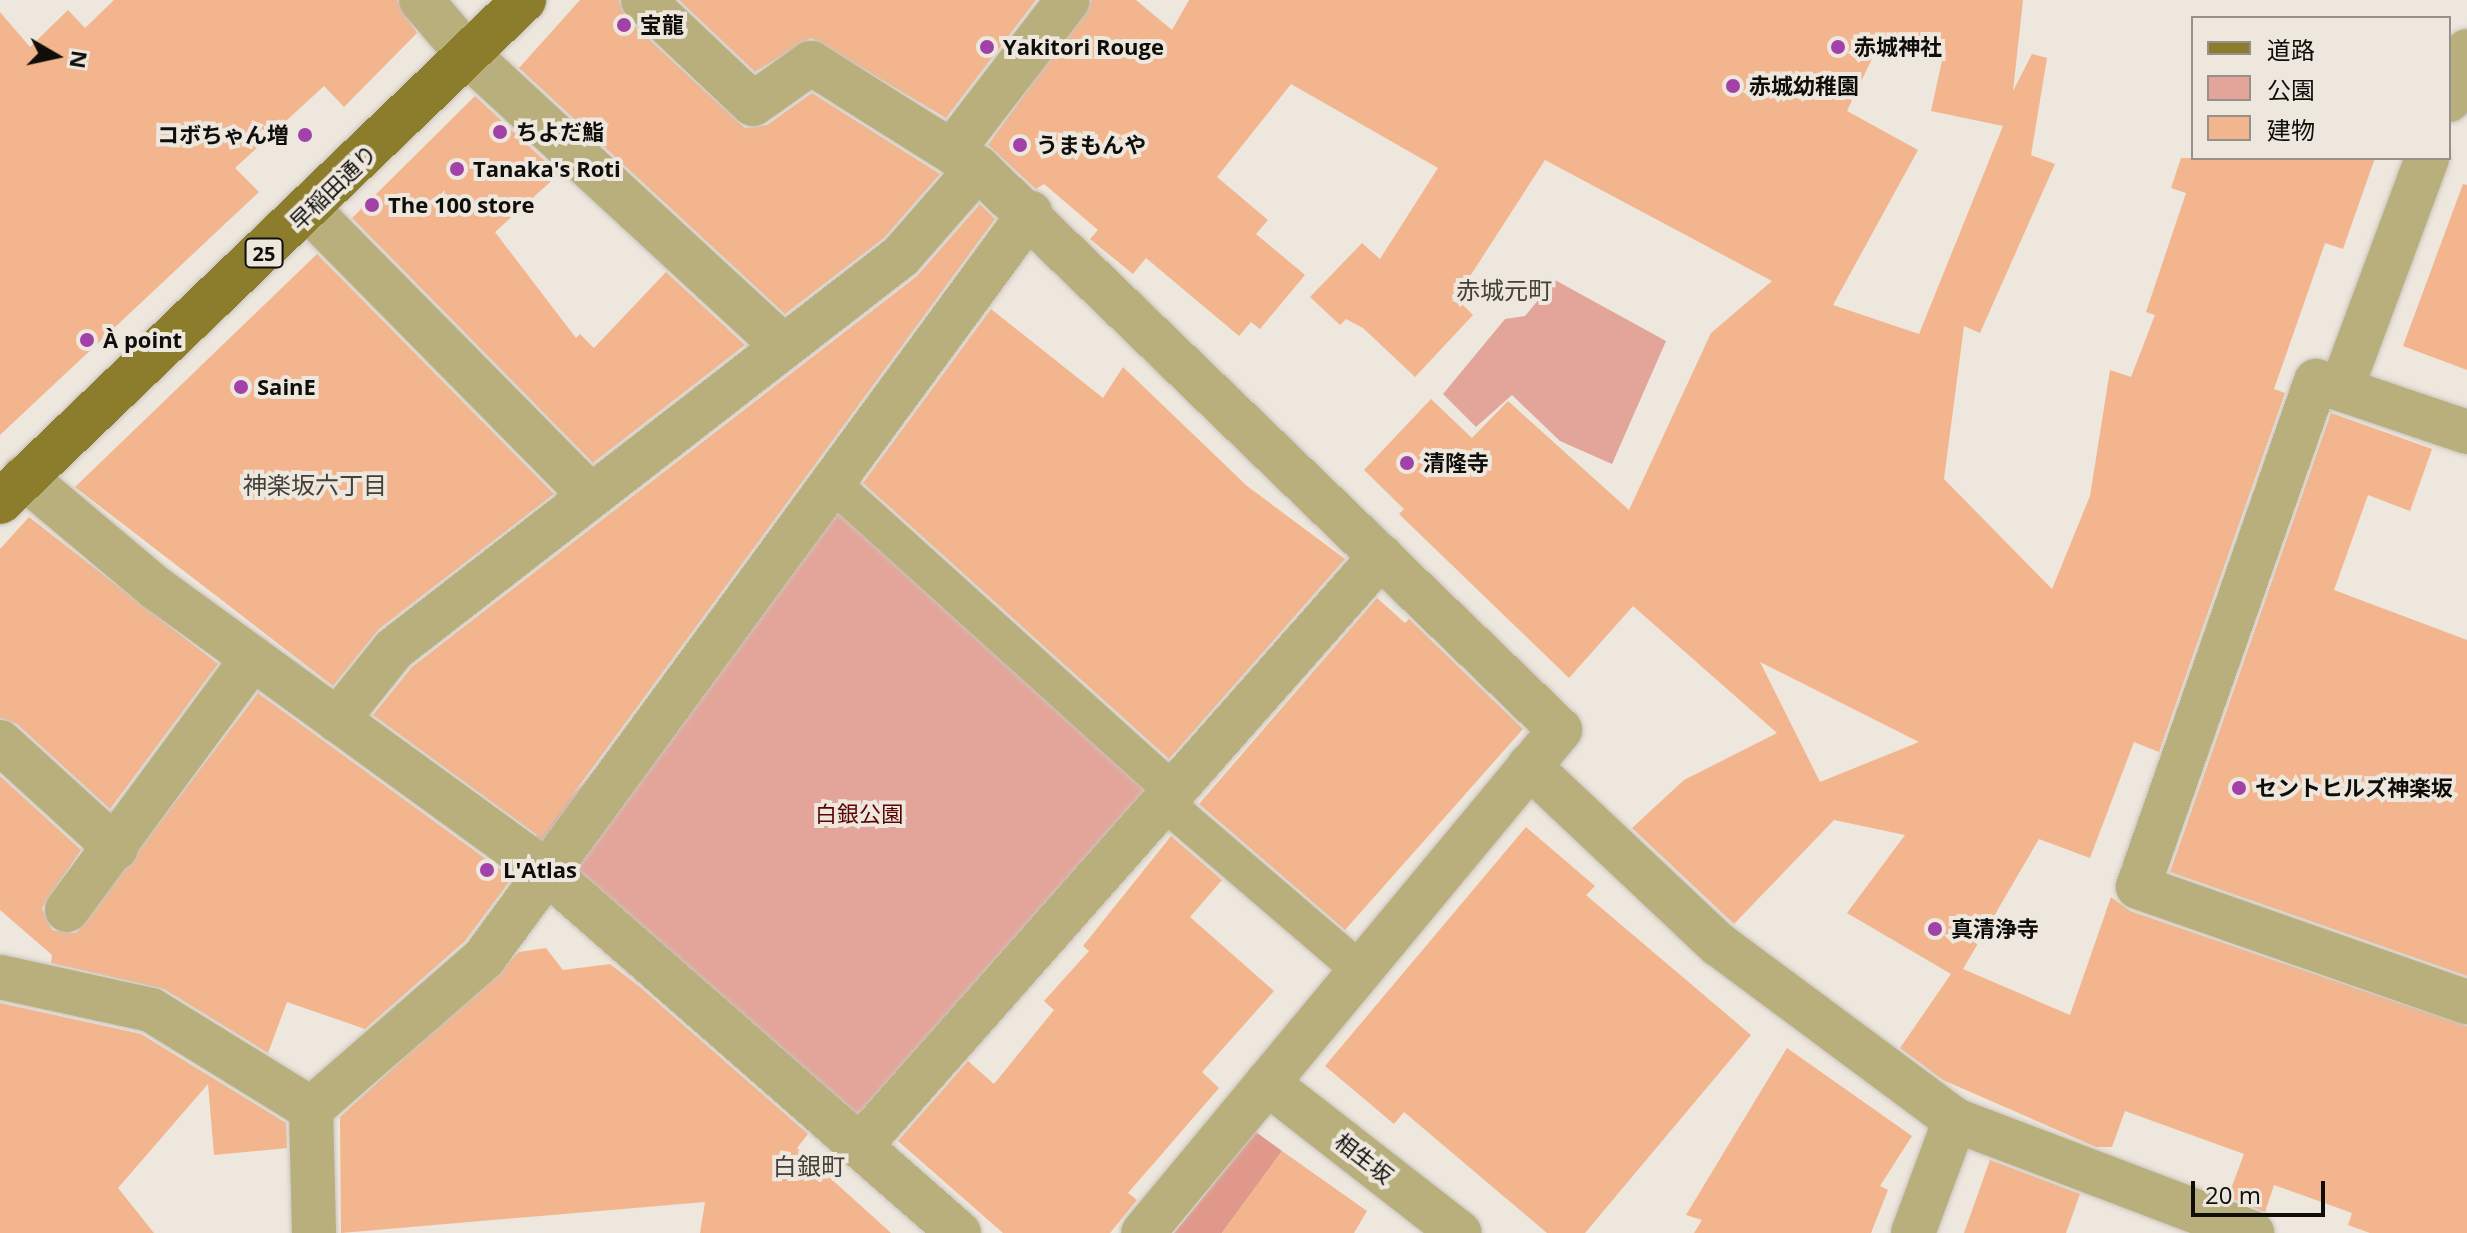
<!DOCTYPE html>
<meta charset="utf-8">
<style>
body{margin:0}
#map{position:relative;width:2467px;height:1233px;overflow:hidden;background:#ede7de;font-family:"Open Sans","Noto Sans JP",sans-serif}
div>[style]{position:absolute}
.green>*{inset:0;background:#e3a599;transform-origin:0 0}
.forest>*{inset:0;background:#e0988a}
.building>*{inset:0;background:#f3b58d}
.roads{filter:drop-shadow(0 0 2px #cac4bc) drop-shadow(0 0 2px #cac4bc)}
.pedestrian>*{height:36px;margin:-18px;padding:0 18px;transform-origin:18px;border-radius:18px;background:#b8af7d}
.minor>*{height:44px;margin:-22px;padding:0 22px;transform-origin:22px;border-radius:22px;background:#b8af7d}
.tertiary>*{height:44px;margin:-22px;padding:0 22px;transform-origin:22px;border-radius:22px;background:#b8af7d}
.primary>*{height:44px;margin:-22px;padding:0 22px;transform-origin:22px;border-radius:22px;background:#8c7d2c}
.dots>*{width:22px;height:22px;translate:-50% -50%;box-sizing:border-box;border:4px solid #ede7de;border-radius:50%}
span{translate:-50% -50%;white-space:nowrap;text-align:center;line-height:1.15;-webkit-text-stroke:8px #ede7de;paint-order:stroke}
.shield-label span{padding:2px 6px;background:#ede7de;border:2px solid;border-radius:6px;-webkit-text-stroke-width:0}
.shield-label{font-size:20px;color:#100e0b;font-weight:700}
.poi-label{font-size:22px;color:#100e0b;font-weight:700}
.left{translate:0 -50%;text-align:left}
.right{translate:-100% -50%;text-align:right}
.street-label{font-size:22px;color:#100e0b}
.park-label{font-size:22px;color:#5b0300}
.neighbourhood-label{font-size:24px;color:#454039}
.legend{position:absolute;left:2191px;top:16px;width:260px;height:144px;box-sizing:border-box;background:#ede7de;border:2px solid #95908a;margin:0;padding:10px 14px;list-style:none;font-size:24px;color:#100e0b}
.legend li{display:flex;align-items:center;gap:16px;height:40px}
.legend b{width:40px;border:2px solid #95908a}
.north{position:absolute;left:16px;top:16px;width:80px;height:80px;-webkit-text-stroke:6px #ede7de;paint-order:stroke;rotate:99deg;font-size:22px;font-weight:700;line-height:32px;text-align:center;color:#100e0b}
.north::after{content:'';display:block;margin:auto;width:28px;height:36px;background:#100e0b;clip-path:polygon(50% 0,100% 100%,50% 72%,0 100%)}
.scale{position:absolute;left:2191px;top:1181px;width:134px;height:36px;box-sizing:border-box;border:4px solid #100e0b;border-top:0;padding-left:10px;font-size:24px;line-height:28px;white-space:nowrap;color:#100e0b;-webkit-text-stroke:6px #ede7de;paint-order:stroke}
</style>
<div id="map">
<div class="green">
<div style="clip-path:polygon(1555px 280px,1666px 341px,1612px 464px,1560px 441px,1512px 395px,1476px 427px,1443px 394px,1505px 319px,1525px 316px)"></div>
<div style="left:832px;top:507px;width:426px;height:443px;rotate:42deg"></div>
</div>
<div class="forest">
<div style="clip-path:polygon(1256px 1132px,1282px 1151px,1222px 1233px,1174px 1233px)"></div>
</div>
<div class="building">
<div style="clip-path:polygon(114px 0,397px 0,417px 33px,344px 107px,324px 86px,235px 168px,259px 192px,0 435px,0 12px,30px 47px,68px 10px,85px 28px)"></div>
<div style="clip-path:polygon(580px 0,619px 0,626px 18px,745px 128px,767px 125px,812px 93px,940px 174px,884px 238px,785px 314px,519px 68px)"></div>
<div style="clip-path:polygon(679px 0,1036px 0,946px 118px,811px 38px,755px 72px)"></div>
<div style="clip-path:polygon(evenodd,1092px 0,1136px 0,1172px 30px,1189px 0,2023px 0,2013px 91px,2032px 54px,2047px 58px,2031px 155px,2055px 164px,1980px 333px,1964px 326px,1944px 479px,2052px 589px,2090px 496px,2110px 370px,2131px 377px,2155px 315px,2146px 312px,2186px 193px,2171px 188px,2181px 158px,2375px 158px,2343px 249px,2325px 243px,2274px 389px,2285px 393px,2159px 752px,2134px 742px,2090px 858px,2039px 839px,1963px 969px,2070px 1015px,2111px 897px,2130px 911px,2467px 1026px,2467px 1233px,2370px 1233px,2348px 1225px,2352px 1213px,2274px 1185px,2265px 1212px,2228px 1197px,2244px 1154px,2125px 1111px,2112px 1147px,2096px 1147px,1943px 1080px,1900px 1048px,1951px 974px,1847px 913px,1905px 835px,1834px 820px,1734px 924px,1632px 828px,1684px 780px,1777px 733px,1633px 606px,1569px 678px,1399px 514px,1404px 509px,1364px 470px,1431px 399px,1472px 438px,1508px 401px,1629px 510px,1711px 333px,1772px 281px,1545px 160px,1456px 298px,1473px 315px,1415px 377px,1363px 328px,1346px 319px,1340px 325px,1310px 297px,1362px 243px,1380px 259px,1438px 168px,1291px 84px,1217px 177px,1268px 220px,1256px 234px,1305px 275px,1260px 329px,1251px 322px,1239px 336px,1146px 258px,1133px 274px,1090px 239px,1098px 230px,1044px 184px,1036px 189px,988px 145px,1092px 0,1878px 46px,1943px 56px,1931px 111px,2003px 126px,1919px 334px,1833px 305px,1918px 150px,1847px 111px,1878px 46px,1092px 0,1760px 662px,1919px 742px,1820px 782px,1760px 662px)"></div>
<div style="clip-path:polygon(475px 96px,559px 174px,495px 232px,576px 338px,580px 334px,594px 348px,666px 272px,745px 345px,593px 463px,352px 218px)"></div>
<div style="clip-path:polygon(2463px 184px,2467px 185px,2467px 370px,2403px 346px)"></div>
<div style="clip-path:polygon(980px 204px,995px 219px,541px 838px,373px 715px,412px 667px,917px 276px)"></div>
<div style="clip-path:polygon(317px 254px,554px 494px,379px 629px,333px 686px,75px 487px)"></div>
<div style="clip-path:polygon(991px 309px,1103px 398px,1123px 367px,1247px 486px,1345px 559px,1169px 759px,863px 483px)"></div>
<div style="clip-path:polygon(2331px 413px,2432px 449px,2410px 511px,2368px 495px,2334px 590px,2467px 640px,2467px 976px,2170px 872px)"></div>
<div style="clip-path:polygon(29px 517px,218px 664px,110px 809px,17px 724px,0 718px,0 549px)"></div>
<div style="clip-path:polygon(1377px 598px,1405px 623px,1409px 619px,1523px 729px,1345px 930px,1199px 804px)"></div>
<div style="clip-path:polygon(258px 693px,512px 878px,465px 941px,365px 1029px,287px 1002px,268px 1053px,164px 989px,51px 963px,52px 955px,0 910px,0 776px,81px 850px,42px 908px,52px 930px,76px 933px)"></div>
<div style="clip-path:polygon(1526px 827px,1595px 886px,1586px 895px,1751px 1035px,1585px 1233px,1547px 1233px,1404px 1112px,1394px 1124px,1325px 1066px)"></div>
<div style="clip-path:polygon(1171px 836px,1222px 880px,1190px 917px,1274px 991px,1202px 1072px,1219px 1088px,1128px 1193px,1137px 1200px,1110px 1233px,1003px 1233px,898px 1141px,968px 1061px,994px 1084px,1054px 1010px,1044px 1001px,1089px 951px,1083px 946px)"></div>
<div style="clip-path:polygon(546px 948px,563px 970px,610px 964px,640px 987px,808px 1134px,797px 1148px,891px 1233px,700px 1233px,705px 1202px,341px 1233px,340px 1117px,519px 952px)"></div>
<div style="clip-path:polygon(0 1003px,141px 1034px,286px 1123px,287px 1148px,214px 1155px,208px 1084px,118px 1188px,154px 1233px,0 1233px)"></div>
<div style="clip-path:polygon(1787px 1048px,1912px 1136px,1880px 1186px,1888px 1190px,1871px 1233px,1694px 1233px,1702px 1220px,1686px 1215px)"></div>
<div style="clip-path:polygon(1282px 1151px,1367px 1211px,1354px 1233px,1222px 1233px)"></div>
<div style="clip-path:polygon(1990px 1160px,2080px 1194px,2066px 1233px,1964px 1233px)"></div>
</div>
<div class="roads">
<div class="pedestrian">
<div style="left:832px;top:483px;width:460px;rotate:42.1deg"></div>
<div style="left:1164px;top:802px;width:257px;rotate:40.6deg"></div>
</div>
<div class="minor">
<div style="left:421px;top:0;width:72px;rotate:49.5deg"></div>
<div style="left:468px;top:55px;width:430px;rotate:42.7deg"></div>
<div style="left:643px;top:0;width:151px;rotate:43.4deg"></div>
<div style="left:753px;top:104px;width:71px;rotate:-35.3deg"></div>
<div style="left:811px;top:63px;width:197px;rotate:32.2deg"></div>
<div style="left:978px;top:168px;width:809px;rotate:44deg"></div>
<div style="left:1560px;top:730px;width:653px;rotate:129.66deg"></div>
<div style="left:2449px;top:100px;width:52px;rotate:-69.8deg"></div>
<div style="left:952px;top:151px;width:190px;rotate:-52.5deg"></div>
<div style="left:310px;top:211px;width:397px;rotate:45.4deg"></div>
<div style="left:2342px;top:387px;width:244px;rotate:-69.6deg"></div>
<div style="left:2467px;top:432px;width:159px;rotate:-161.3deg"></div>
<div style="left:2316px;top:381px;width:536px;rotate:109.38deg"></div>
<div style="left:2138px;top:887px;width:349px;rotate:19.3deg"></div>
<div style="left:24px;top:477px;width:172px;rotate:40.1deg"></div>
<div style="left:156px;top:588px;width:486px;rotate:36deg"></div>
<div style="left:549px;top:874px;width:545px;rotate:41.21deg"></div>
<div style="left:337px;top:720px;width:91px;rotate:-51.2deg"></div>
<div style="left:394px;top:649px;width:641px;rotate:-37.78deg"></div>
<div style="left:901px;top:256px;width:117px;rotate:-48.8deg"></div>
<div style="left:0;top:742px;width:157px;rotate:42.4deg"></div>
<div style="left:1529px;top:766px;width:260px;rotate:43.3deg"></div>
<div style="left:1718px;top:944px;width:295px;rotate:36.6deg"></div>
<div style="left:1955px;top:1120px;width:318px;rotate:20.8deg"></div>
<div style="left:67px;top:910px;width:313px;rotate:-53.6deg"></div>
<div style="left:0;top:977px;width:155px;rotate:12.3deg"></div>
<div style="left:151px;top:1010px;width:188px;rotate:31.7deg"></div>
<div style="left:1267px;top:1083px;width:244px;rotate:37.9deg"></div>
<div style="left:311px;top:1109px;width:230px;rotate:-41.1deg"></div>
<div style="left:484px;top:958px;width:924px;rotate:-53.76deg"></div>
<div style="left:311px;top:1109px;width:124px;rotate:88.6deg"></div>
<div style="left:860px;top:1146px;width:787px;rotate:-48.55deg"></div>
</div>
<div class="tertiary">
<div style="left:1913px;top:1233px;width:121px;rotate:-69.6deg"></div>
</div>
<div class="primary">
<div style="left:0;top:502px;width:726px;rotate:-43.77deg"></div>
</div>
</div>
<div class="dots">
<div style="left:624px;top:25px;background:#a242a9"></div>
<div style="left:987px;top:47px;background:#a242a9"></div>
<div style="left:1838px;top:47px;background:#a242a9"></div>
<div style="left:1733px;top:86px;background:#a242a9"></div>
<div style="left:500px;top:132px;background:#a242a9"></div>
<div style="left:305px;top:135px;background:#a242a9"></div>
<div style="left:1020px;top:145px;background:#a242a9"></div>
<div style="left:457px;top:169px;background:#a242a9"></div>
<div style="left:372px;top:205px;background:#a242a9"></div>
<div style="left:87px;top:340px;background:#a242a9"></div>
<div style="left:241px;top:387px;background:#a242a9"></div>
<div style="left:1407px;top:463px;background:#a242a9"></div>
<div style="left:2239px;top:788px;background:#a242a9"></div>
<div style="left:487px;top:870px;background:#a242a9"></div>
<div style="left:1935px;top:929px;background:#a242a9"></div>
</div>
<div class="shield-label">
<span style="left:264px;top:253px">25</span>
</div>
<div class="poi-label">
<span class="left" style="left:640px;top:25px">宝龍</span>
<span class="left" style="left:1003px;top:47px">Yakitori Rouge</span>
<span class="left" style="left:1854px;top:47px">赤城神社</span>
<span class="left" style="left:1749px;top:86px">赤城幼稚園</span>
<span class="left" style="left:516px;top:132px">ちよだ鮨</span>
<span class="right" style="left:289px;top:135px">コボちゃん増</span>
<span class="left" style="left:1036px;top:145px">うまもんや</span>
<span class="left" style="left:473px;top:169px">Tanaka's Roti</span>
<span class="left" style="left:388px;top:205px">The 100 store</span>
<span class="left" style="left:103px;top:340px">À point</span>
<span class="left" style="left:257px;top:387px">SainE</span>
<span class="left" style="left:1423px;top:463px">清隆寺</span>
<span class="left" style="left:2255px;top:788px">セントヒルズ神楽坂</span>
<span class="left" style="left:503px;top:870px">L'Atlas</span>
<span class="left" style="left:1951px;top:929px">真清浄寺</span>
</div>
<div class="street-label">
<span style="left:333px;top:187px;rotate:-44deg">早稲田通り</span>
<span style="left:1364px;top:1158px;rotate:38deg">相生坂</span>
</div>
<div class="park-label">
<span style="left:859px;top:814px">白銀公園</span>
</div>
<div class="neighbourhood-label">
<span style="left:1504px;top:290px">赤城元町</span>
<span style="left:315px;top:485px">神楽坂六丁目</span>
<span style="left:809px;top:1166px">白銀町</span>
</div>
<ul class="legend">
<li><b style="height:10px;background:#8c7d2c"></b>道路</li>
<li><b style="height:22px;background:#e3a599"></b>公園</li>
<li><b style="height:22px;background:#f3b58d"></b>建物</li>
</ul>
<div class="north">N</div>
<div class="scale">20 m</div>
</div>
